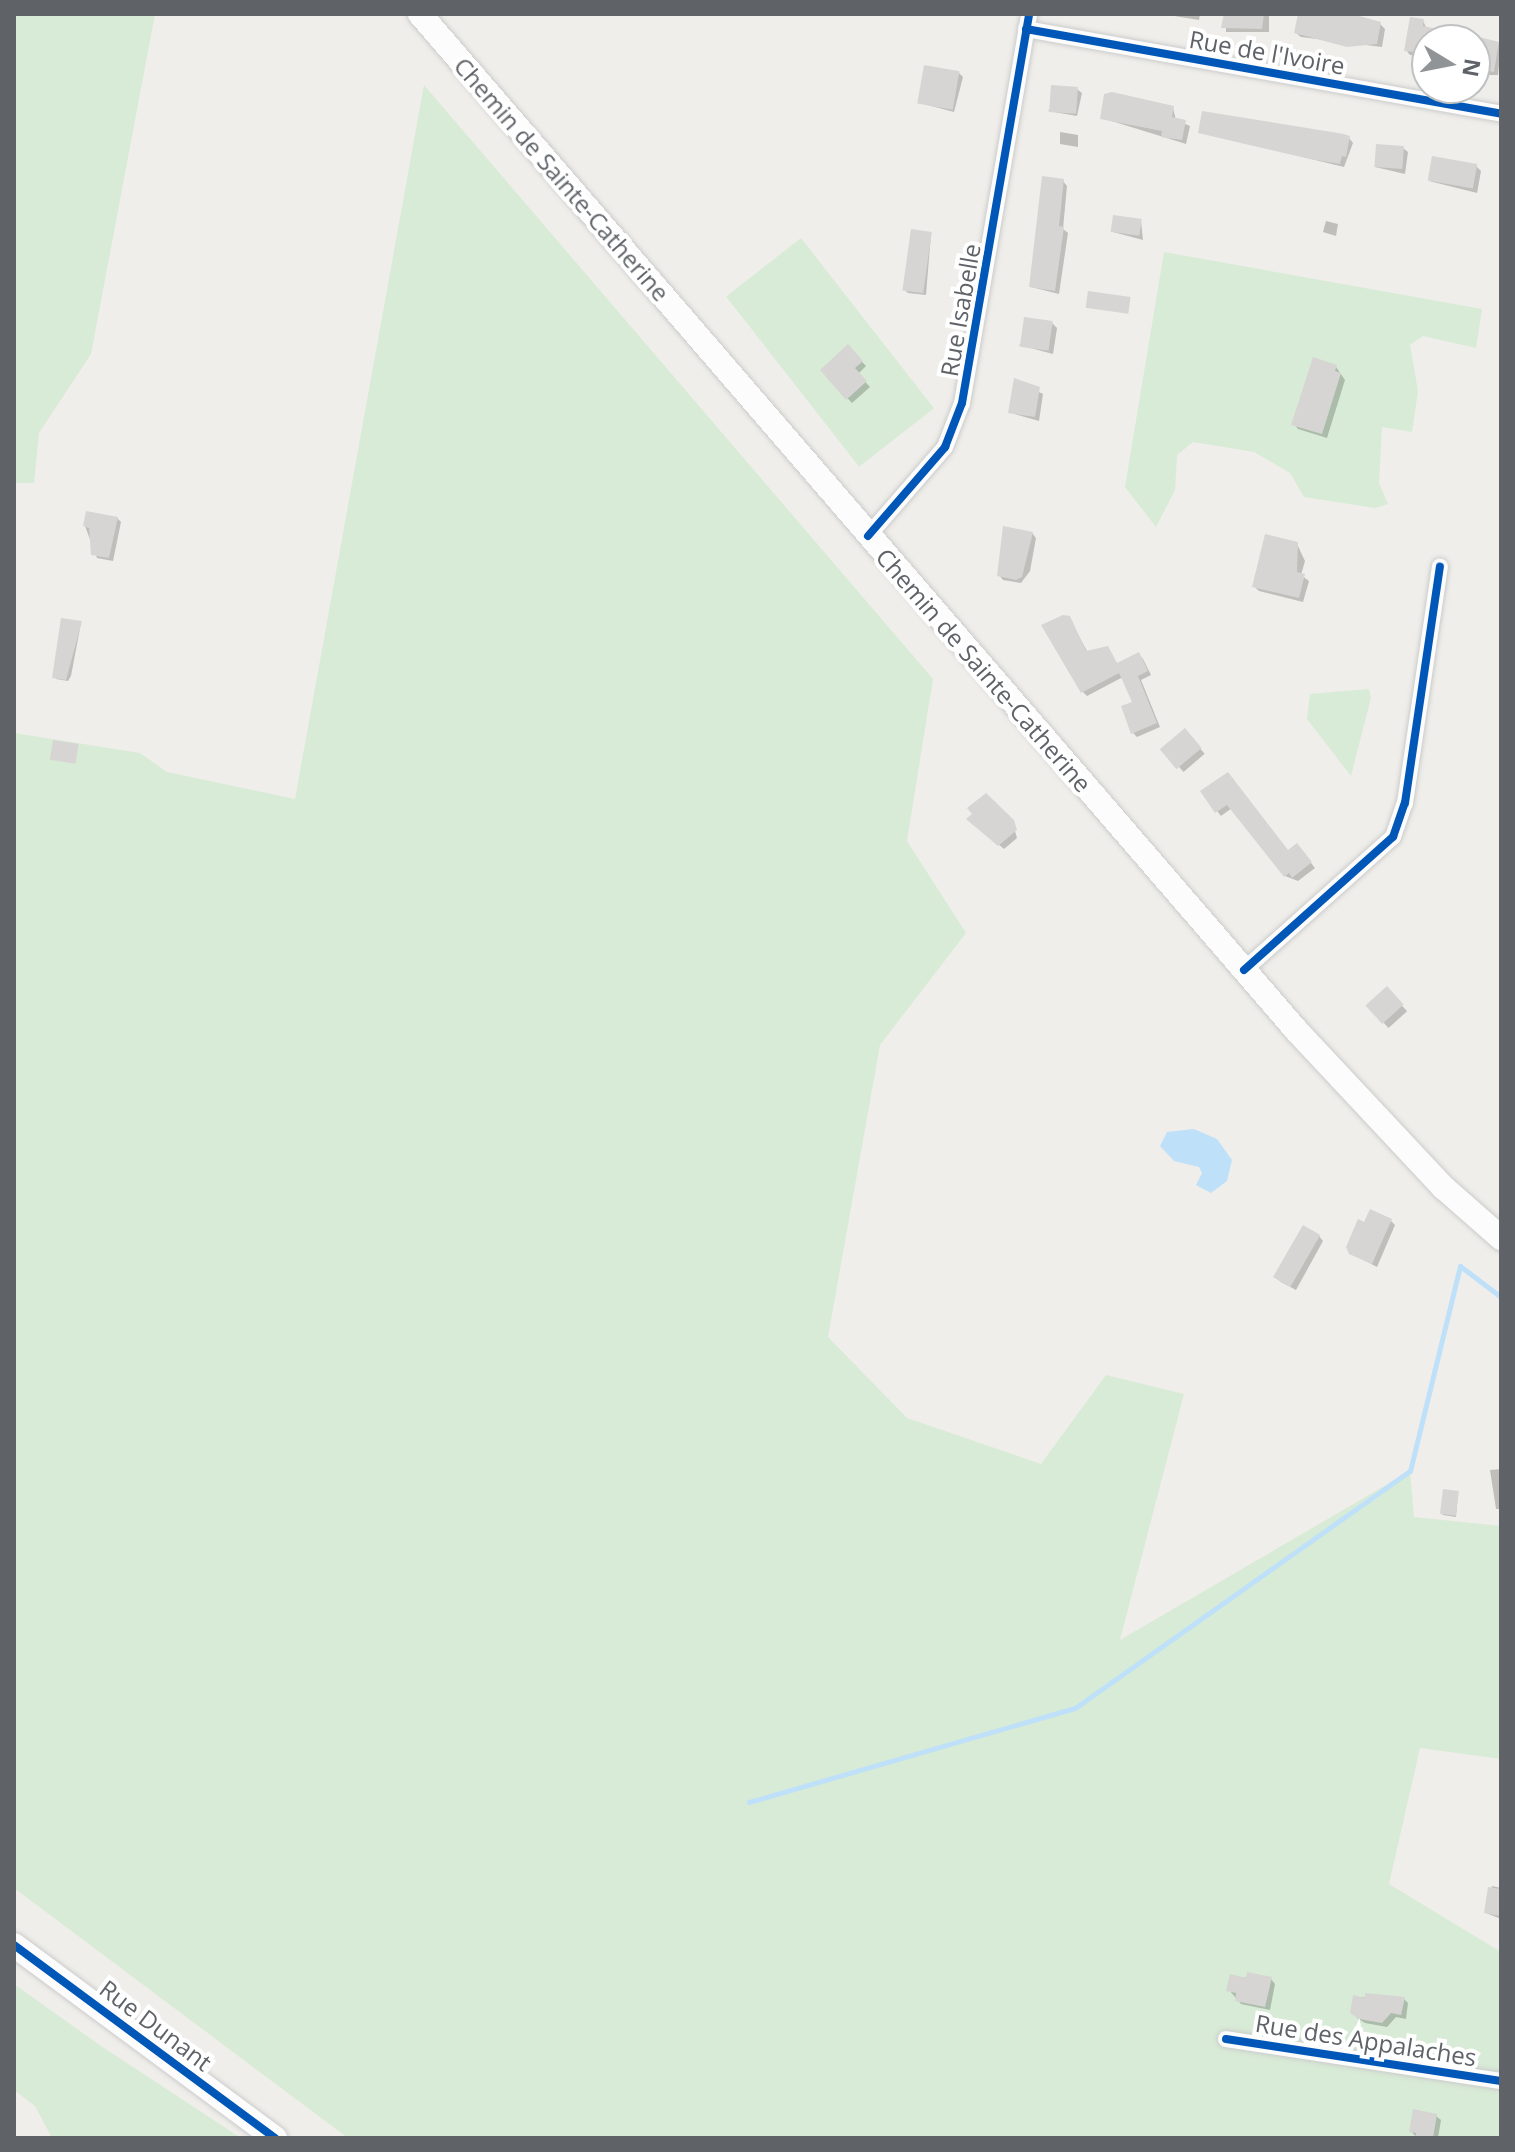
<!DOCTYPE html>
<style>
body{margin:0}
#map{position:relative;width:1515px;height:2152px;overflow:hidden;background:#efeeea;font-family:"Open Sans",sans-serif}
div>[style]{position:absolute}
.green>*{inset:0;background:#d8ebd6;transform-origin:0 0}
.water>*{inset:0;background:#bfe0f9}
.shadow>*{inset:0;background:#0003;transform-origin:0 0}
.stream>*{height:5px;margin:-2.5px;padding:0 2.5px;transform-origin:2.5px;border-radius:2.5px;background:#bfe0f9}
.building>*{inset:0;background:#d6d5d3;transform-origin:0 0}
.roads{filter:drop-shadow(0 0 2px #cbcccc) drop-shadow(0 0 2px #cbcccc)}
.street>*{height:16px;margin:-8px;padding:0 8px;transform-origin:8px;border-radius:8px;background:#fdfcfc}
.secondary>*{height:24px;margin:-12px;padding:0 12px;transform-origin:12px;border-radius:12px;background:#fdfcfc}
.cycleway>*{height:8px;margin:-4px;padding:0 4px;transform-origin:4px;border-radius:4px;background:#0057b8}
span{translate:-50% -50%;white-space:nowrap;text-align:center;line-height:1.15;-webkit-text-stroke:8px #fff;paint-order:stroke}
.street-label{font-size:24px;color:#5f6368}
.frame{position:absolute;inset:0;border:16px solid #5f6368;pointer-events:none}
.north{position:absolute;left:1411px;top:24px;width:80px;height:80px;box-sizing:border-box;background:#fff;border:2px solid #bfc1c3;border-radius:50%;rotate:100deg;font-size:22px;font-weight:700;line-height:32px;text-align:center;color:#5f6368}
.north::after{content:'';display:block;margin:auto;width:28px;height:36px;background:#919496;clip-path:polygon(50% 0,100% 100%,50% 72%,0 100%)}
</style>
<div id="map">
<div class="green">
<div style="clip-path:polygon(14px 14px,155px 14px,91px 354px,39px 433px,34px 483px,14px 483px)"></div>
<div style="clip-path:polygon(424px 85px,933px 679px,907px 841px,966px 933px,880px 1045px,828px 1337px,907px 1418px,1041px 1464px,1106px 1375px,1184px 1394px,1120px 1640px,1410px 1471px,1414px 1517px,1501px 1526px,1501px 1759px,1420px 1748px,1389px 1884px,1501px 1952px,1501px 2138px,348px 2138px,14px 1888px,14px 733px,140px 753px,167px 772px,295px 799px)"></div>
<div style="left:801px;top:238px;width:216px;height:95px;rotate:52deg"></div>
<div style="clip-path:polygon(1164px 252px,1482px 309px,1476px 348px,1423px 336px,1410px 345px,1418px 391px,1412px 432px,1382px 427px,1379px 483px,1388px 504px,1375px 508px,1304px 497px,1290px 473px,1254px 452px,1193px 442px,1177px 455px,1175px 490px,1156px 527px,1125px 487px)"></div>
<div style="clip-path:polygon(1369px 689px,1371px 698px,1351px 776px,1307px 719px,1310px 694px)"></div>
<div style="clip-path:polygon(14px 1984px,101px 2046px,241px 2138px,52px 2138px,35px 2106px,14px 2090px)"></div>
</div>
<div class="water">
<div style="clip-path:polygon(1194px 1129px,1217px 1139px,1232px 1160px,1227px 1181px,1211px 1193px,1196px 1185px,1202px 1173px,1199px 1167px,1174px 1161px,1160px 1146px,1167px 1132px)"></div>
</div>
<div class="shadow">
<div style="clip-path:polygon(1162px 14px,1200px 14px,1199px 20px)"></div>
<div style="left:1226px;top:14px;width:43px;height:18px"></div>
<div style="clip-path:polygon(1300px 14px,1339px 14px,1380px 24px,1385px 29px,1382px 47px,1301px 37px,1296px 33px)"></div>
<div style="clip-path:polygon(1423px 21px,1427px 29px,1501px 44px,1498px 75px,1475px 75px,1475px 40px,1427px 40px,1427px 57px,1410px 55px,1406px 50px)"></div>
<div style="clip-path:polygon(958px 72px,963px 77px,954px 112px,920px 103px)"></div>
<div style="clip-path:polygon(1077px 89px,1082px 93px,1077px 116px,1048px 111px)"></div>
<div style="clip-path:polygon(1173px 108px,1176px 120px,1190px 126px,1186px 144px,1102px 118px)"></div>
<div style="clip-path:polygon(1060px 132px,1078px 135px,1078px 147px,1060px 144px)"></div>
<div style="clip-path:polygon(1200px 132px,1349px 138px,1353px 143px,1344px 167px)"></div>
<div style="clip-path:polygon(1403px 148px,1408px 152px,1405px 174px,1375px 167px)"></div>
<div style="clip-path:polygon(1476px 166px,1481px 171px,1477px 193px,1429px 181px)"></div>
<div style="clip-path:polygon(1063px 181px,1067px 186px,1063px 229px,1068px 233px,1059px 294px,1031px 287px)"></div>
<div style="clip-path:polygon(1141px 221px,1143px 240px,1113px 232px)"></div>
<div style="clip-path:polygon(1326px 221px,1338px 224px,1336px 236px,1323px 232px)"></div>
<div style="clip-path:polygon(931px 234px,926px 295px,908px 293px,904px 289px)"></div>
<div style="clip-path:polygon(1052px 323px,1057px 328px,1053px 354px,1019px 345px)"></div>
<div style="clip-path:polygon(848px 347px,866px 366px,858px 374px,870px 387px,852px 403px,822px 371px)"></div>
<div style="clip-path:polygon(1336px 367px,1345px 380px,1327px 438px,1298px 429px,1294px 424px)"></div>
<div style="clip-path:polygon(1016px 381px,1043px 394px,1039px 421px,1011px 413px)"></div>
<div style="clip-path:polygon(117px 518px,121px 522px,113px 561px,97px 558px,85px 526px)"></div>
<div style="clip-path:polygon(1032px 533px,1036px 538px,1030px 571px,1021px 583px,1003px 580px,999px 575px)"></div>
<div style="clip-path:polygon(1297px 544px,1305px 561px,1301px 575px,1309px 581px,1303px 602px,1259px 591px,1254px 586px)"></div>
<div style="clip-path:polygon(1069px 618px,1088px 653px,1107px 648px,1118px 665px,1139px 654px,1143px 659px,1151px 675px,1141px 680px,1160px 727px,1137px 737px,1133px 733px,1134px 703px,1123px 677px,1087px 696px,1083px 692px)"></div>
<div style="clip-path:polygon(81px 623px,71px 676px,68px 681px,56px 679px)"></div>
<div style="left:1185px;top:731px;width:30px;height:28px;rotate:49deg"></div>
<div style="clip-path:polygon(1228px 774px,1288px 852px,1301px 850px,1315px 868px,1298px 881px,1285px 876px,1232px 808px,1221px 816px,1217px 811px)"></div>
<div style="clip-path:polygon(969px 819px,1012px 821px,1017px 838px,1004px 849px)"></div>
<div style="left:1387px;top:989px;width:30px;height:25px;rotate:48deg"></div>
<div style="clip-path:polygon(1391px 1221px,1395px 1225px,1377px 1267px,1350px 1253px,1365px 1225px)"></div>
<div style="clip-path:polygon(1319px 1236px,1323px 1241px,1296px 1290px,1281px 1282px,1276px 1278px)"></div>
<div style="clip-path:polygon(1501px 1469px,1501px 1509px,1496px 1509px,1490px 1470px)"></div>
<div style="clip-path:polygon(1458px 1493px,1456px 1517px,1443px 1515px,1441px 1513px)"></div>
<div style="clip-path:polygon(1492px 1886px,1501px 1888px,1501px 1919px,1486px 1913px)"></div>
<div style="clip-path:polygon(1232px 1977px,1271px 1979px,1275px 1984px,1270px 2010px,1241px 2004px,1229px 1990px)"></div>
<div style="clip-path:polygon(1355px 1997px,1404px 1999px,1408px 2003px,1406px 2019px,1396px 2017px,1387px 2027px,1365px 2023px,1357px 2018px)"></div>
<div style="clip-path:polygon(1436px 2116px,1441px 2120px,1438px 2138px,1417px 2138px,1411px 2131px)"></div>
</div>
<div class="stream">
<div style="left:749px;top:1802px;width:339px;rotate:-16.1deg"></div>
<div style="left:1075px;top:1708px;width:410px;rotate:-35.3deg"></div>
<div style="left:1410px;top:1471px;width:211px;rotate:-76.3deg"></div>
<div style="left:1460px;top:1266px;width:51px;rotate:37.1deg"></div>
</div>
<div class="building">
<div style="clip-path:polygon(1224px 14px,1264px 14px,1262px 29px,1221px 28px)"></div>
<div style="clip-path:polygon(1298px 14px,1352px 14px,1381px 22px,1377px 44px,1347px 47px,1294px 33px)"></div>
<div style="clip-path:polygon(1410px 17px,1424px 19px,1423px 26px,1456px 33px,1456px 40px,1427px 40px,1427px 53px,1404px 51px)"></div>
<div style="clip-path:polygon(1475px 36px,1499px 42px,1494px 72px,1475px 68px)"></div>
<div style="left:924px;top:65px;width:36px;height:39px;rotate:10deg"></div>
<div style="left:1051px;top:85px;width:27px;height:27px;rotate:4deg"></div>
<div style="clip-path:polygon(1112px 92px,1174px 106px,1172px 117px,1186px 120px,1182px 140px,1161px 137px,1162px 131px,1100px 119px,1104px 94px)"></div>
<div style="clip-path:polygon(1202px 111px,1344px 134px,1350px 136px,1346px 157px,1342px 156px,1340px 164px,1310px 159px,1198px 133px)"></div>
<div style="left:1376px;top:144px;width:28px;height:23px;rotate:4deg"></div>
<div style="left:1432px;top:156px;width:46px;height:25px;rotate:10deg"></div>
<div style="clip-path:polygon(1042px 176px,1064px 179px,1059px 226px,1064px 227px,1055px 291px,1029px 287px)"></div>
<div style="left:1113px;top:215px;width:29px;height:17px;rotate:8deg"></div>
<div style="left:911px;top:229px;width:21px;height:62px;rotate:8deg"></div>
<div style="left:1088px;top:291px;width:43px;height:17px;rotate:8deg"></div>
<div style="left:1024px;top:317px;width:29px;height:30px;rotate:8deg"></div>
<div style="clip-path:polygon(848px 344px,863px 361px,855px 368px,867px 381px,846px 400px,820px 370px)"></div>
<div style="clip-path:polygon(1313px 357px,1337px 365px,1335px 371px,1341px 373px,1322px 434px,1291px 425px)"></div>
<div style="clip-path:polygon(1014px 378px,1040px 387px,1035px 417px,1008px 413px)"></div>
<div style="clip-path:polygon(86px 511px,118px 517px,109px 558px,91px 555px,89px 528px,83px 526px)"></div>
<div style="clip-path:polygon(1003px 526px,1033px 532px,1022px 577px,1016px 580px,997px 576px)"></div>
<div style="clip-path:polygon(1265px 534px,1298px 542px,1297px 572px,1305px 574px,1299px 598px,1252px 587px)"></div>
<div style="clip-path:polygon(1063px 615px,1070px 616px,1086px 651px,1108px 646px,1117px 663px,1139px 652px,1148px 671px,1138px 676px,1157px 723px,1131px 734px,1121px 706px,1132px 702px,1119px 673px,1081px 693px,1041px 625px)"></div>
<div style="clip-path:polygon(61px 618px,82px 621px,66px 680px,52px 678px)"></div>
<div style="left:1185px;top:728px;width:26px;height:33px;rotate:50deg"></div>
<div style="left:53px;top:740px;width:26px;height:20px;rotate:9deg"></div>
<div style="clip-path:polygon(1228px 772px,1288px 850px,1297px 843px,1312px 862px,1292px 878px,1289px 873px,1284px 877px,1227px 805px,1215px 813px,1200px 791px)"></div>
<div style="clip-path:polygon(986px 793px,1014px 820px,1017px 830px,998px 846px,966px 819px,972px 814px,967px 808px)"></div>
<div style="left:1387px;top:986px;width:25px;height:29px;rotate:48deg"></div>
<div style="clip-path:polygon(1370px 1209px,1392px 1219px,1372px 1264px,1349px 1254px,1346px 1247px,1358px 1219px,1364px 1222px)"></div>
<div style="left:1303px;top:1225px;width:20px;height:60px;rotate:30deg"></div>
<div style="left:1443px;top:1489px;width:16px;height:25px;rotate:7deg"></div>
<div style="clip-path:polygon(1488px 1887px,1501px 1889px,1501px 1916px,1484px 1913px)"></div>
<div style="clip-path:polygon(1247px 1972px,1272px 1977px,1265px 2007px,1235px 2001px,1236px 1993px,1226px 1991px,1230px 1974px,1246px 1978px)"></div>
<div style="clip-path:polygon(1365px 1993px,1405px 1997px,1401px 2015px,1391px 2013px,1382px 2023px,1359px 2019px,1350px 2013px,1353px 1995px,1365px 1998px)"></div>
<div style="clip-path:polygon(1413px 2109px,1437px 2114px,1433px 2138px,1415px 2138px,1416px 2133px,1409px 2132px)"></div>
</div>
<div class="roads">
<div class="street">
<div style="left:1026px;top:29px;width:483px;rotate:10.1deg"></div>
<div style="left:868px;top:536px;width:118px;rotate:-49.1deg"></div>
<div style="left:945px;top:447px;width:47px;rotate:-68.9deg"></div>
<div style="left:962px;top:403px;width:395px;rotate:-80.2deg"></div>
<div style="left:1244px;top:970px;width:200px;rotate:-41.8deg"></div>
<div style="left:1393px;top:837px;width:36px;rotate:-71deg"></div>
<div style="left:1405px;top:803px;width:239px;rotate:-81.6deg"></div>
<div style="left:1226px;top:2039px;width:278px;rotate:8.7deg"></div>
</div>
<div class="secondary">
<div style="left:420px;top:14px;width:1342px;rotate:49.23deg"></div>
<div style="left:1296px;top:1030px;width:216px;rotate:46.9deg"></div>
<div style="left:1444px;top:1188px;width:76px;rotate:41.3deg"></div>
<div style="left:14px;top:1945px;width:325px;rotate:36.5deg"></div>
</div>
</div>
<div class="cycleway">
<div style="left:1026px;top:29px;width:483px;rotate:10.1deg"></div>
<div style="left:868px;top:536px;width:118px;rotate:-49.1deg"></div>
<div style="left:945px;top:447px;width:47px;rotate:-68.9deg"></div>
<div style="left:962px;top:403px;width:395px;rotate:-80.2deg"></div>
<div style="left:1244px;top:970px;width:200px;rotate:-41.8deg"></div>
<div style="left:1393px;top:837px;width:36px;rotate:-71deg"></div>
<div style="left:1405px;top:803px;width:239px;rotate:-81.6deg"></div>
<div style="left:14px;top:1945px;width:325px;rotate:36.5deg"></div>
<div style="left:1226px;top:2039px;width:278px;rotate:8.7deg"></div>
</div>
<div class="street-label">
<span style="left:1267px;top:52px;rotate:10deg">Rue de l'Ivoire</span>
<span style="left:562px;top:179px;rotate:49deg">Chemin de Sainte-Catherine</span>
<span style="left:960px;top:310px;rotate:-80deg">Rue Isabelle</span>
<span style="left:984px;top:670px;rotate:49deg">Chemin de Sainte-Catherine</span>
<span style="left:156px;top:2025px;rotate:37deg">Rue Dunant</span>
<span style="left:1366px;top:2040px;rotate:9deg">Rue des Appalaches</span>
</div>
<div class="frame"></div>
<div class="north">N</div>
</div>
